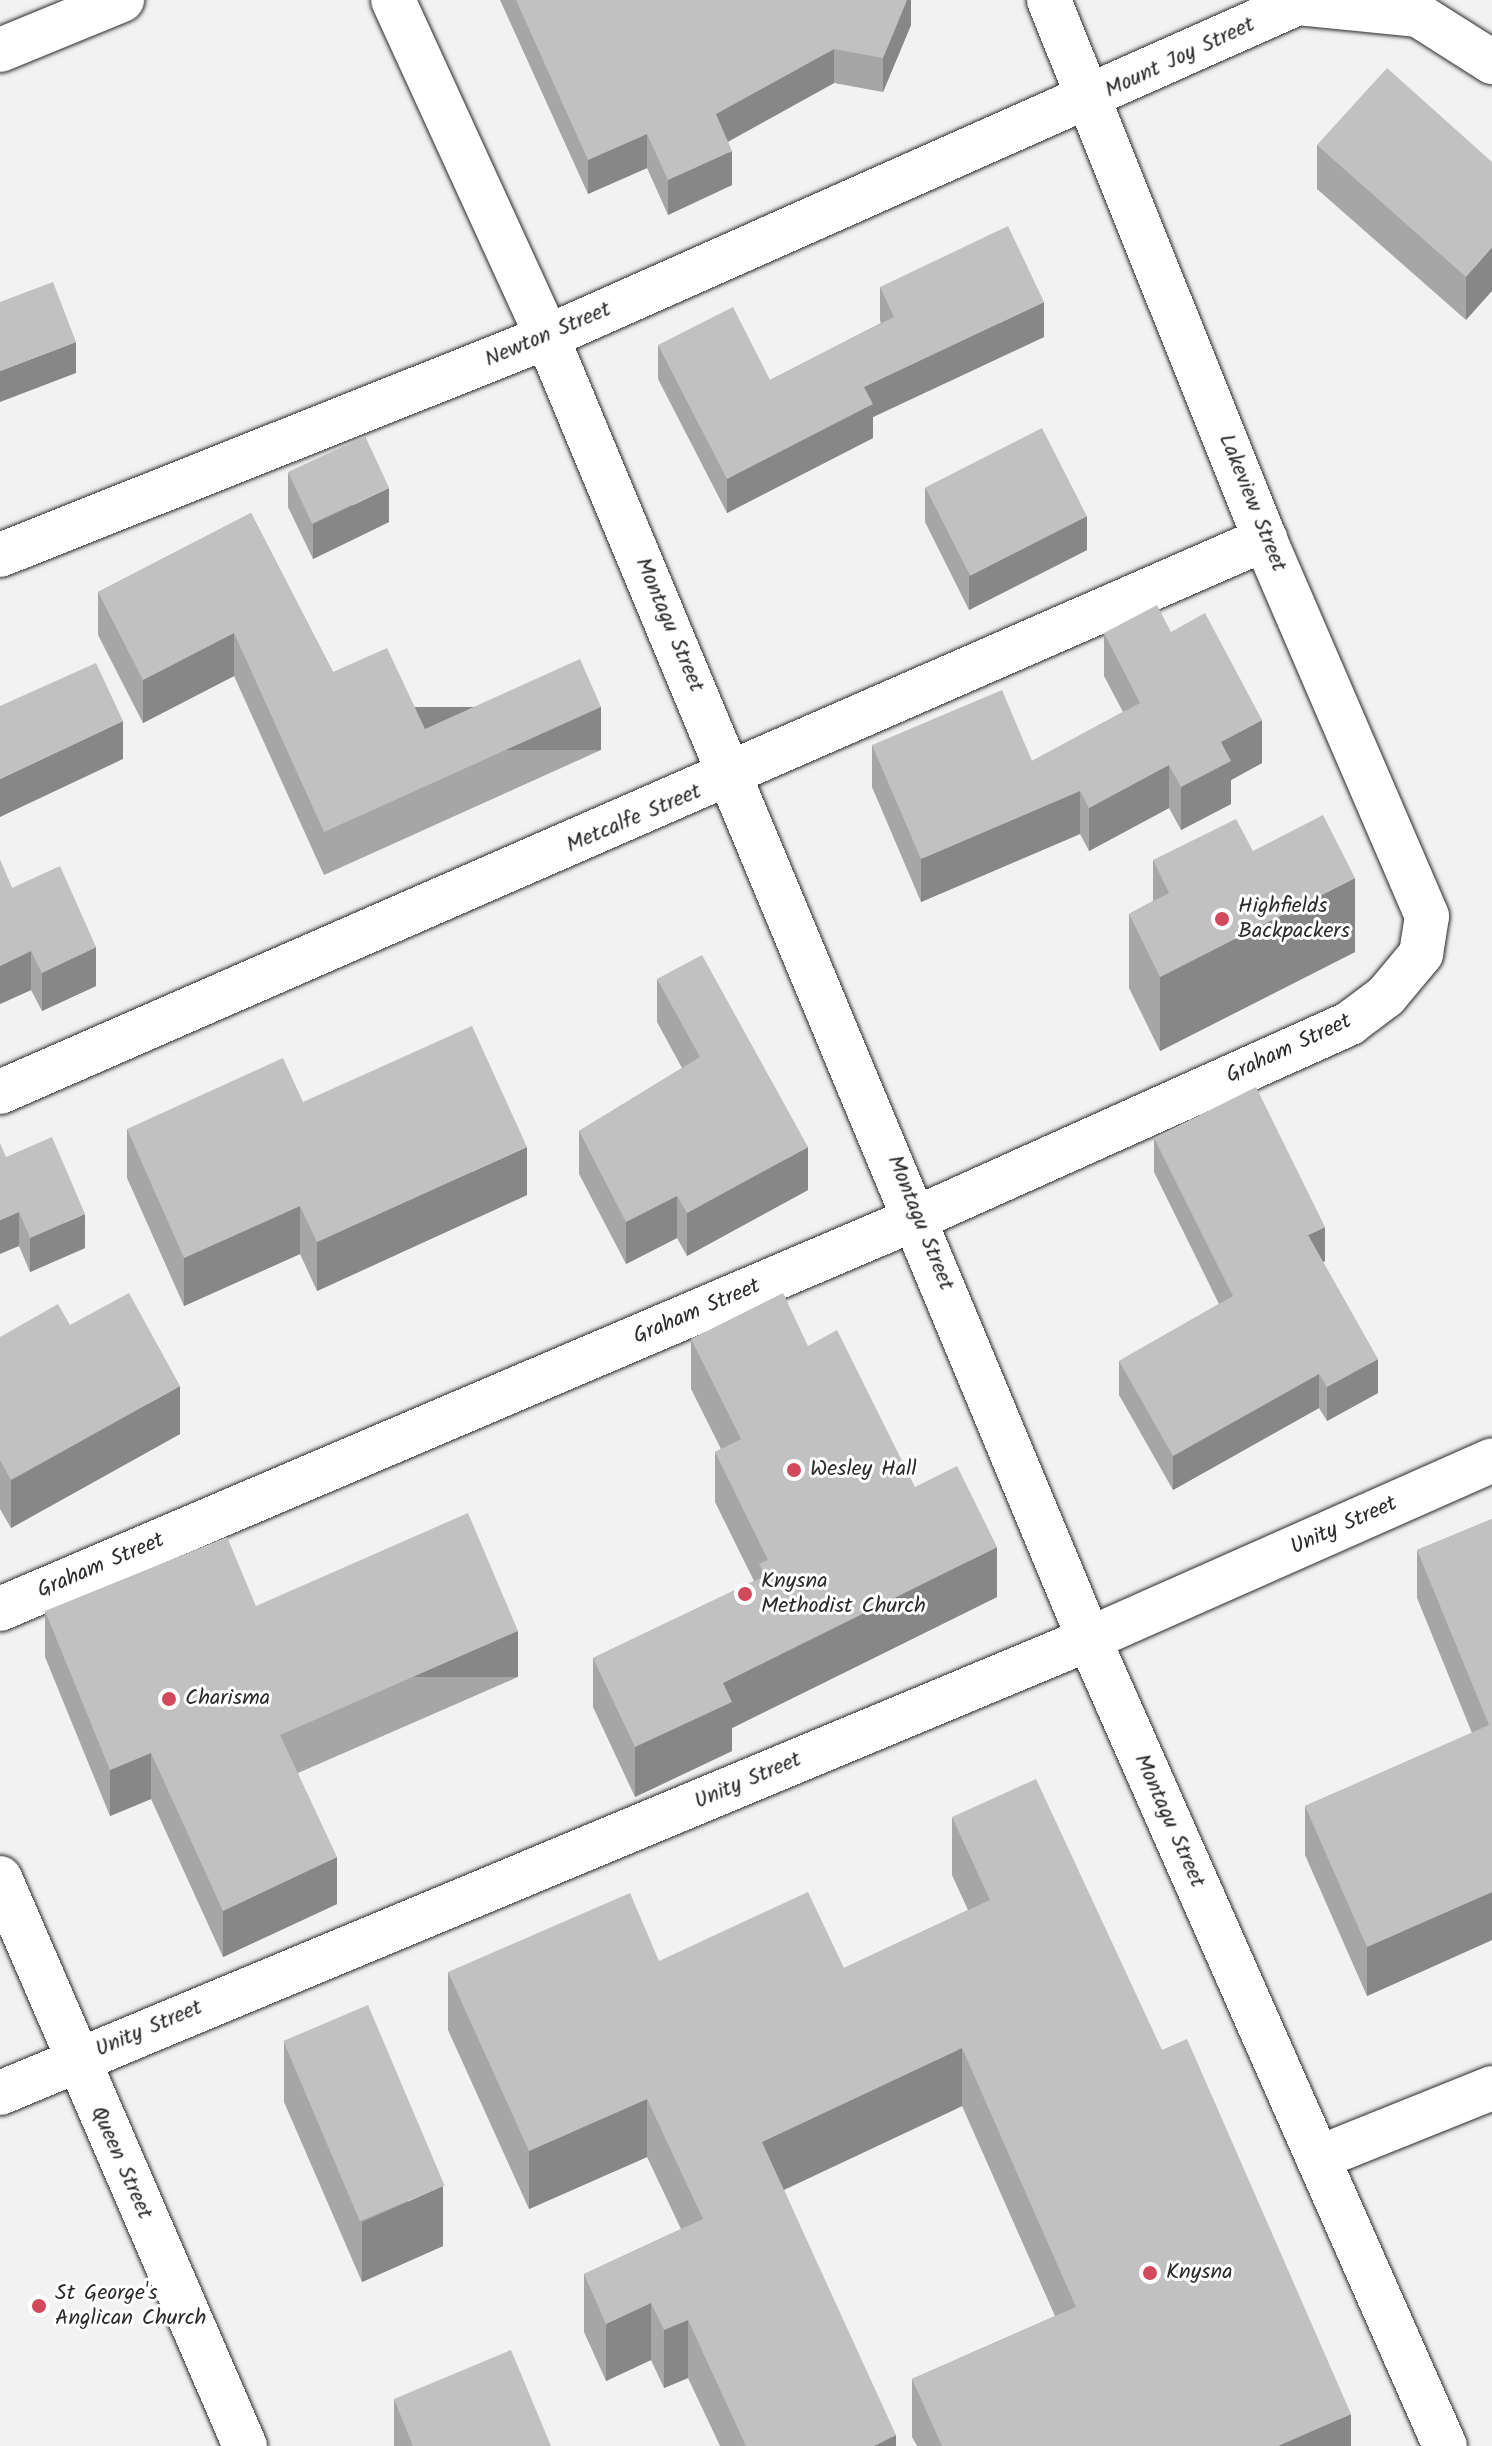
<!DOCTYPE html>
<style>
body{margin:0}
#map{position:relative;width:1492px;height:2446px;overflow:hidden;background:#f2f2f2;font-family:Kalam,sans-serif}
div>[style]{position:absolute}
.roads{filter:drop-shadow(0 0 2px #2b2b2b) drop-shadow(0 0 2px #2b2b2b)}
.minor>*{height:44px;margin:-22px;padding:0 22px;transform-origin:22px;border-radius:22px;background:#fff}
.wall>*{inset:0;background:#a6a6a6}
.shaded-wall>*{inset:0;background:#878787;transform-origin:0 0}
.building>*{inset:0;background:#c1c1c1;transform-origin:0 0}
.dots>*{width:22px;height:22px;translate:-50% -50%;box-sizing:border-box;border:4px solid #fff;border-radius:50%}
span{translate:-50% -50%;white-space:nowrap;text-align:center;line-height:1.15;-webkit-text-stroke:6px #fff;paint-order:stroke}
.street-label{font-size:22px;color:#2b2b2b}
.poi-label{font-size:22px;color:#2b2b2b}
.left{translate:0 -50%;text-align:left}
</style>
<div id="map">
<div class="roads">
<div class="minor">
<div style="left:393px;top:0;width:371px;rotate:65.4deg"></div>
<div style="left:547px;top:337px;width:1410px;rotate:67.4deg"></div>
<div style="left:1089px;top:1639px;width:882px;rotate:66.2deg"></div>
<div style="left:0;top:50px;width:132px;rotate:-22.3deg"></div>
<div style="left:0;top:555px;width:589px;rotate:-21.73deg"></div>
<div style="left:547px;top:337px;width:822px;rotate:-23.98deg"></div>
<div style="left:1298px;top:3px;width:121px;rotate:5.7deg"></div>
<div style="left:1418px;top:15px;width:88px;rotate:32.4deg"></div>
<div style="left:0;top:1092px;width:1381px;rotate:-23.61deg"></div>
<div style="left:0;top:1609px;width:999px;rotate:-23.1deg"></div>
<div style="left:919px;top:1217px;width:473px;rotate:-24.2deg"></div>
<div style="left:1350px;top:1023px;width:45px;rotate:-36.9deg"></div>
<div style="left:1386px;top:996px;width:55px;rotate:-50.2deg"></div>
<div style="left:1421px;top:954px;width:38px;rotate:-81deg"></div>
<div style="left:1427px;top:916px;width:410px;rotate:-113.3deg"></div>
<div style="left:1265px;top:539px;width:581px;rotate:-111.84deg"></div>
<div style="left:0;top:1878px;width:619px;rotate:66.67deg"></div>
<div style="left:0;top:2093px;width:1180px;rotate:-22.63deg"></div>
<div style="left:1089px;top:1639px;width:441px;rotate:-23.9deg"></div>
<div style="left:1318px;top:2158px;width:188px;rotate:-21.9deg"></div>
</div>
</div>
<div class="wall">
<div style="clip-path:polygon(500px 0,911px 0,911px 25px,883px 92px,834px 83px,728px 142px,732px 185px,668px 215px,647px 168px,588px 194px)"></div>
<div style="clip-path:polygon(1317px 145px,1492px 162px,1466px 320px,1317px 189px)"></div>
<div style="clip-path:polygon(880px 287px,1044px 337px,873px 417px,873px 438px,727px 513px,658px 379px,658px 345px,770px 380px,881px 323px,880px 321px)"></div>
<div style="clip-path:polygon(288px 473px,389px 522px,313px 559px,288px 507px)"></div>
<div style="clip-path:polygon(925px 488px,1087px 550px,969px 610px,925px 522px)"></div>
<div style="clip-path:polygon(251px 513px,333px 672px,425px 729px,601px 750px,324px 875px,234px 676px,143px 723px,98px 635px,98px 592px)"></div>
<div style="clip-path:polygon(1171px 632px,1262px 763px,1231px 780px,1231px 804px,1181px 830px,1169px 808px,1089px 851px,1080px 834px,921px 902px,872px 787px,872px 745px,1032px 761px,1123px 712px,1104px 676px,1104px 633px)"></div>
<div style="clip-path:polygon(1253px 851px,1355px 952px,1160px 1051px,1129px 988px,1129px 914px,1153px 901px,1153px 860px)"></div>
<div style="clip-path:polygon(0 860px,12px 888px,96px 986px,42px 1011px,31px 990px,0 1004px)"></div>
<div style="clip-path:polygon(657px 979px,808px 1190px,687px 1256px,677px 1238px,626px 1264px,579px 1174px,579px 1131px,682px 1068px,657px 1022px)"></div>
<div style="clip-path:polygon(303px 1102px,527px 1195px,317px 1291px,300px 1254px,184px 1306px,127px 1178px,127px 1129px)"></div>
<div style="clip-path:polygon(1154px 1138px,1325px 1261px,1323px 1262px,1378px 1393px,1327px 1421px,1319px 1408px,1173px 1490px,1119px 1395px,1119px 1361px,1219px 1304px,1154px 1172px)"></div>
<div style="clip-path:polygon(6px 1157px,85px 1248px,30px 1272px,19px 1246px)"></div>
<div style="clip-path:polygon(70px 1325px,180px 1434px,11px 1528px,0 1509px,0 1337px)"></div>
<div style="clip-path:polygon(691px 1339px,808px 1346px,997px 1597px,732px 1728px,732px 1751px,635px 1797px,593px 1707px,593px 1658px,754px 1581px,715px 1502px,715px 1452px,721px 1449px,691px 1389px)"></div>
<div style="clip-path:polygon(1492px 1519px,1492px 1940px,1367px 1996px,1305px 1855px,1305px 1806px,1472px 1733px,1417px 1598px,1417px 1550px)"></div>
<div style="clip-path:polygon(256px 1606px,518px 1677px,298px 1773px,337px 1904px,223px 1957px,151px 1799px,110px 1816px,45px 1657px,45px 1611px)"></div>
<div style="clip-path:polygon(952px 1817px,1162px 2050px,1351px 2446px,917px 2446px,912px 2437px,912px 2379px,1055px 2316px,962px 2106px,784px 2190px,896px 2446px,720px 2446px,688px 2378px,664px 2388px,651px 2360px,606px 2381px,584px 2332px,584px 2274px,681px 2229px,647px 2157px,529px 2209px,448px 2030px,448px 1972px,659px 1961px,844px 1968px,968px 1910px,952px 1875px)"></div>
<div style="clip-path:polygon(284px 2042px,443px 2246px,362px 2282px,284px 2102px)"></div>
<div style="clip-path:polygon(394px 2399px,551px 2446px,394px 2446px)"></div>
</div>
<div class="shaded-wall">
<div style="clip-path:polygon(907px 0,911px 0,911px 25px,883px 92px,883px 58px)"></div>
<div style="clip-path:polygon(834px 49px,834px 83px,716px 148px,716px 114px)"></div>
<div style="clip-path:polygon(647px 134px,647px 168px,588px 194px,588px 160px)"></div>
<div style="clip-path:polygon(732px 151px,732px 185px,668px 215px,668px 180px)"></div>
<div style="clip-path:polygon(1492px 247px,1492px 291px,1466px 320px,1466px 277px)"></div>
<div style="clip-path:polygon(1044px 302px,1044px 337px,873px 417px,873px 438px,727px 513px,727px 479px,864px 387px)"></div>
<div style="clip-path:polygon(76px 342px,76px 373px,0 402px,0 371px)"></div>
<div style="clip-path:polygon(389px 488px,389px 522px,313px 559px,313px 524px)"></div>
<div style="clip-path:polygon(1087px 516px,1087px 550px,969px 610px,969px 575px)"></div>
<div style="clip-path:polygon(234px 633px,234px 676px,143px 723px,143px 680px)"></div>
<div style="left:601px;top:707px;width:43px;height:304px;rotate:90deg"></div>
<div style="clip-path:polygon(1262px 720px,1262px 763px,1231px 780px,1231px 804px,1181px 830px,1181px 787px,1221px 742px)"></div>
<div style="clip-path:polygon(123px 721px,123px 759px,0 817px,0 779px)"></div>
<div style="clip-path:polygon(1169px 765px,1169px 808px,1089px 851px,1089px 808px)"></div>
<div style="clip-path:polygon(1080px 791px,1080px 834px,921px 902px,921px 859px)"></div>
<div style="clip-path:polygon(1355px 878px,1355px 952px,1160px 1051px,1160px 977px)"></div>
<div style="clip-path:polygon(96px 947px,96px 986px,42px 1011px,42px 973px)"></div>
<div style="clip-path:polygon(31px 951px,31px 990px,0 1004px,0 966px)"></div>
<div style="clip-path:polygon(527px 1147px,527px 1195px,317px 1291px,317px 1242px)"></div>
<div style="clip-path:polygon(808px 1147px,808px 1190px,687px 1256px,687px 1213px)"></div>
<div style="clip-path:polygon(677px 1196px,677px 1238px,626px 1264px,626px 1222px)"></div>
<div style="clip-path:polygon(300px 1206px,300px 1254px,184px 1306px,184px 1258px)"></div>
<div style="clip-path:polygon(19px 1212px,19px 1246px,0 1254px,0 1220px)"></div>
<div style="clip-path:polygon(85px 1214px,85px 1248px,30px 1272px,30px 1238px)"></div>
<div style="clip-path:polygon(1325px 1227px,1325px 1261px,1308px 1270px,1308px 1235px)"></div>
<div style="clip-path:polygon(1378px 1359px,1378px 1393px,1327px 1421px,1327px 1387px)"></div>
<div style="clip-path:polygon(1319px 1374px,1319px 1408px,1173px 1490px,1173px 1456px)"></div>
<div style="clip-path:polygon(180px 1386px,180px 1434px,11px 1528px,11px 1480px)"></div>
<div style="clip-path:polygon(997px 1547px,997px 1597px,732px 1728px,732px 1751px,635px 1797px,635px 1747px,723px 1683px)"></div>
<div style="left:518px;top:1631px;width:46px;height:260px;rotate:90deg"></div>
<div style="clip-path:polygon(151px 1753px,151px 1799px,110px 1816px,110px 1770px)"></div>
<div style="clip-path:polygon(337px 1857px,337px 1904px,223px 1957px,223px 1911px)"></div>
<div style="clip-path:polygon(1492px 1892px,1492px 1940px,1367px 1996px,1367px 1947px)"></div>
<div style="clip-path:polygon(962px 2048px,962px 2106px,762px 2200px,762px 2142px)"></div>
<div style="clip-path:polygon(647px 2099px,647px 2157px,529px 2209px,529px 2151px)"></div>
<div style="clip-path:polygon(443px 2186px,443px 2246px,362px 2282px,362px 2222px)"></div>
<div style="clip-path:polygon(651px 2303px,651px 2360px,606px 2381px,606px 2324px)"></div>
<div style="clip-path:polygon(688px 2320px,688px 2378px,664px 2388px,664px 2330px)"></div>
<div style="clip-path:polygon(1351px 2414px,1351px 2446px,1278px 2446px)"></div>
<div style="clip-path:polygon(896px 2435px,896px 2446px,874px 2446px)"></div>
</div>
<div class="building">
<div style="clip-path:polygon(516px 0,907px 0,883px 58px,834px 49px,716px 114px,732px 151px,668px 180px,647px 134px,588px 160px)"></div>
<div style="clip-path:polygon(1387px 68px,1492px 162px,1492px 247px,1466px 277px,1317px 145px)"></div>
<div style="clip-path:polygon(1008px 226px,1044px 302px,864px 387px,873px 404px,727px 479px,658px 345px,733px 307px,770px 380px,894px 317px,880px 287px)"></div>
<div style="clip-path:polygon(53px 282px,76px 342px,0 371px,0 302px)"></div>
<div style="left:1042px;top:428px;width:99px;height:131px;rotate:63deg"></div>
<div style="left:365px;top:436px;width:57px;height:85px;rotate:65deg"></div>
<div style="clip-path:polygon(251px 513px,333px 672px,387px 648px,425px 729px,580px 659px,601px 707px,324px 832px,234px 633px,143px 680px,98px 592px)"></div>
<div style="clip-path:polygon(1157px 605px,1171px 632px,1205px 613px,1262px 720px,1221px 742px,1231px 761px,1181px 787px,1169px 765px,1089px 808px,1080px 791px,921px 859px,872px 745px,1002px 690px,1032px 761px,1140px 703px,1104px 633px)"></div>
<div style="clip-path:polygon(96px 663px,123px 721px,0 779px,0 706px)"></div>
<div style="clip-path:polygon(1323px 815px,1355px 878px,1160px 977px,1129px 914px,1169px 893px,1153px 860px,1236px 819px,1253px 851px)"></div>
<div style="clip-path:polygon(0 860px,12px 888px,60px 866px,96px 947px,42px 973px,31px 951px,0 966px)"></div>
<div style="clip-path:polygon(702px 955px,808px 1147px,687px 1213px,677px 1196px,626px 1222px,579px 1131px,700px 1057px,657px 979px)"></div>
<div style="clip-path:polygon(472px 1026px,527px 1147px,317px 1242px,300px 1206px,184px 1258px,127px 1129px,283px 1058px,303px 1102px)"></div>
<div style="clip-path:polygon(1256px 1087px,1325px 1227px,1308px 1235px,1378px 1359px,1327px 1387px,1319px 1374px,1173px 1456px,1119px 1361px,1233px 1296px,1154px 1138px)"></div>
<div style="clip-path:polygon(52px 1137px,85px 1214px,30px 1238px,19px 1212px,0 1220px,0 1143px,6px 1157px)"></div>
<div style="clip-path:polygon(129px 1293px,180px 1386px,11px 1480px,0 1460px,0 1337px,58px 1304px,70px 1325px)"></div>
<div style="clip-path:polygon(783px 1293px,808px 1346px,837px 1330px,915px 1487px,957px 1466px,997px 1547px,723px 1683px,732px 1702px,635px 1747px,593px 1658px,765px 1576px,759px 1564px,768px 1560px,715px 1452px,741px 1439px,691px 1339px)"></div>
<div style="clip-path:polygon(468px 1513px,518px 1631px,280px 1735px,337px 1857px,223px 1911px,151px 1753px,110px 1770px,45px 1611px,227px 1537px,256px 1606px)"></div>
<div style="clip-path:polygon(1492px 1519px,1492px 1892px,1367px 1947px,1305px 1806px,1489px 1725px,1417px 1550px)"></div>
<div style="clip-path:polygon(1036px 1779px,1162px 2050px,1187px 2039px,1351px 2414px,1278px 2446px,942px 2446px,912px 2379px,1076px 2307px,962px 2048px,762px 2142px,896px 2435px,874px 2446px,746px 2446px,688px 2320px,664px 2330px,651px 2303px,606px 2324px,584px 2274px,703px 2219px,647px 2099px,529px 2151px,448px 1972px,630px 1893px,659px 1961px,808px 1892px,844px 1968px,990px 1900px,952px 1817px)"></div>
<div style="left:368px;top:2005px;width:196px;height:92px;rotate:67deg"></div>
<div style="clip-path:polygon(511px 2350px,551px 2446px,413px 2446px,394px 2399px)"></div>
</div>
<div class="dots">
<div style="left:1222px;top:919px;background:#d1495b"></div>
<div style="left:794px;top:1470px;background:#d1495b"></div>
<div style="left:745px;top:1594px;background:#d1495b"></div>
<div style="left:169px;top:1699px;background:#d1495b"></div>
<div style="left:1150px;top:2273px;background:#d1495b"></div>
<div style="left:39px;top:2306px;background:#d1495b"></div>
</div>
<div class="street-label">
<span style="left:1180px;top:58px;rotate:-25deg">Mount Joy Street</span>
<span style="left:548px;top:335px;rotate:-23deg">Newton Street</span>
<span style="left:1252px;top:503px;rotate:68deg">Lakeview Street</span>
<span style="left:669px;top:625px;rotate:67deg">Montagu Street</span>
<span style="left:634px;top:819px;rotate:-23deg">Metcalfe Street</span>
<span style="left:1289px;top:1049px;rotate:-25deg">Graham Street</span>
<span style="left:920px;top:1223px;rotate:68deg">Montagu Street</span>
<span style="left:697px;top:1312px;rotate:-23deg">Graham Street</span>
<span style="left:1344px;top:1526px;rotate:-24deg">Unity Street</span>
<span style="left:101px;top:1566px;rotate:-23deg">Graham Street</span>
<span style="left:748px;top:1781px;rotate:-23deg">Unity Street</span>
<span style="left:1169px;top:1821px;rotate:66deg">Montagu Street</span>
<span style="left:149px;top:2029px;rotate:-23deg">Unity Street</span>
<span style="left:121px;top:2163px;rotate:66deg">Queen Street</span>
</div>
<div class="poi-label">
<span class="left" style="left:1238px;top:919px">Highfields<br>Backpackers</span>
<span class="left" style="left:810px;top:1470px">Wesley Hall</span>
<span class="left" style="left:761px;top:1594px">Knysna<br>Methodist Church</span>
<span class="left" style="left:185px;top:1699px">Charisma</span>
<span class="left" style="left:1166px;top:2273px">Knysna</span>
<span class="left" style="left:55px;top:2306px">St George's<br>Anglican Church</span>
</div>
</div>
